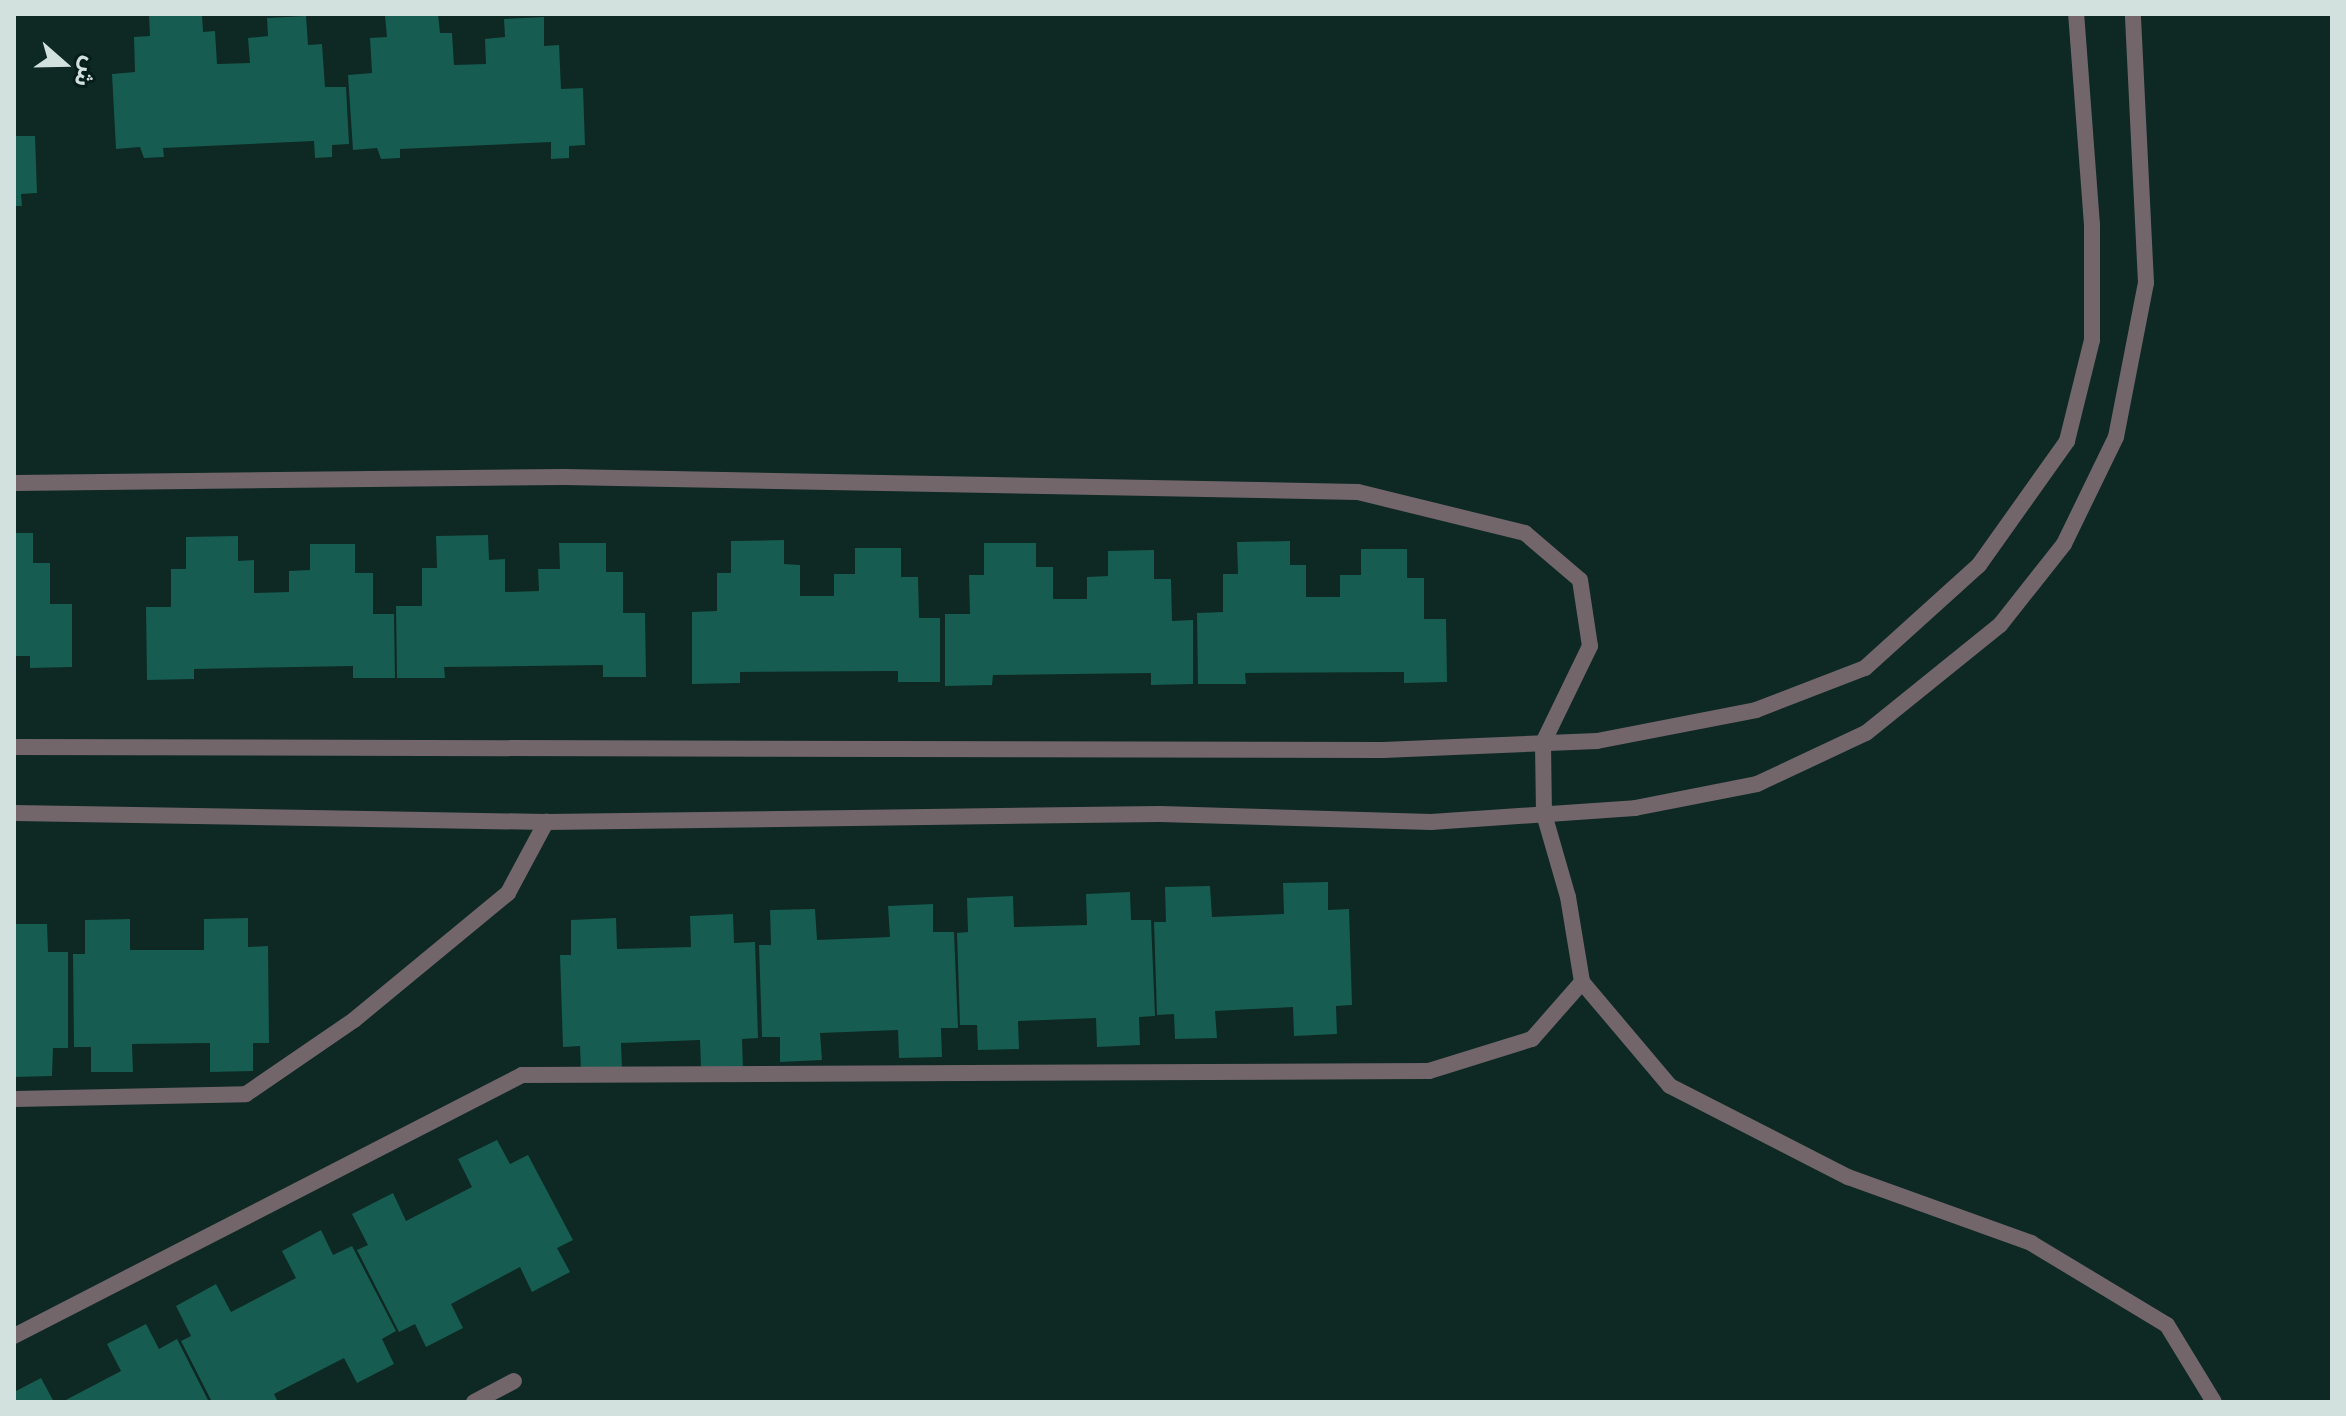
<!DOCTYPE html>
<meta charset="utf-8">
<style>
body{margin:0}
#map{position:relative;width:2346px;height:1416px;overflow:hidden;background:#0e2823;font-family:"PT Sans Narrow","Noto Sans Arabic",sans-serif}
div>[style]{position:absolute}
.building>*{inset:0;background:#165c50}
.minor>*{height:16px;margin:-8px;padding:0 8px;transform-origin:8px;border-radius:8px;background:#72666a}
.tertiary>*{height:16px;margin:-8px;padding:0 8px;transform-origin:8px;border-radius:8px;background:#72666a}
span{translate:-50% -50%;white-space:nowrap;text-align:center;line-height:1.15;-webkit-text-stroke:8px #051e1a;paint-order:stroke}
.frame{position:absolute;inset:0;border:16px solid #d2e1dd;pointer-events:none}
.north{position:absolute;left:24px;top:24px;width:80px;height:80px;-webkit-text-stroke:6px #051e1a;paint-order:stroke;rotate:110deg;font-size:22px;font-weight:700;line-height:32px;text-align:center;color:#d2e1dd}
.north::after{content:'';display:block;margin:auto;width:28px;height:36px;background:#d2e1dd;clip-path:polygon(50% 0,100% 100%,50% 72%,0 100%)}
</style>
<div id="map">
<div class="building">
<div style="clip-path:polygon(202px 14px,203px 32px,215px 31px,217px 64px,250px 63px,248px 38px,268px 36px,267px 18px,306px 16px,308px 45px,322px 44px,325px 87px,346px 87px,349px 144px,332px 145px,332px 157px,315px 158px,314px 141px,163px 148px,164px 157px,144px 158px,140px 147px,116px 149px,112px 74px,135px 72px,134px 37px,150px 36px,149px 15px)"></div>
<div style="clip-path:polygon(438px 14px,440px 33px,452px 33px,454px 65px,486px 64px,485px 39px,505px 37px,504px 19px,544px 17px,544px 46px,559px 45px,561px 89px,583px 88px,585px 145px,569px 146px,569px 158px,551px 159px,551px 142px,400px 149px,400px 158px,381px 159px,377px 148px,353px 150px,348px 75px,372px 73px,370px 38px,387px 37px,385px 16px)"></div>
<div style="clip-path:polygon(14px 136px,35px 136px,37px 193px,21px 194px,22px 206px,14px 206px)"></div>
<div style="clip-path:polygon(14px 533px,33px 533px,33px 563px,50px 563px,50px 604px,72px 604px,72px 667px,30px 668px,30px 656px,14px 656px)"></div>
<div style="clip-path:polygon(488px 535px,489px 560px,505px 559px,505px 592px,539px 591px,538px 569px,560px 569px,559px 543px,606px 543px,606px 572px,623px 572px,623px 613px,645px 613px,646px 677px,603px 677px,603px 665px,444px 667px,445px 678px,397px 678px,396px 606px,422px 606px,422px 568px,437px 568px,436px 536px)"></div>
<div style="clip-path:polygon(238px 536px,238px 561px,254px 560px,254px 593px,289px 592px,289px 571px,310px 570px,310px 544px,355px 544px,355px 573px,373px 573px,373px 614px,394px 614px,395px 678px,353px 678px,353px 666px,194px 669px,194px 679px,147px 680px,146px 607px,171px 607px,171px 569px,186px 569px,186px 537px)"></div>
<div style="clip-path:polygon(784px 540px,784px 564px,800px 565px,800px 596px,834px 596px,834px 574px,855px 574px,855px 548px,901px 548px,901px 577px,918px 577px,919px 618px,940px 618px,940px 682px,898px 682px,898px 671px,740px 672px,740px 683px,692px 684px,692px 612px,717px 611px,717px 573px,731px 573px,731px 541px)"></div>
<div style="clip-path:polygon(1290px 541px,1290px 565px,1306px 565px,1306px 597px,1340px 597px,1340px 575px,1361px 575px,1361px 549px,1407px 549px,1407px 578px,1424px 578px,1424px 619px,1446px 619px,1447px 682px,1404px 683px,1404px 672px,1245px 673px,1246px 684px,1198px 684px,1197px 613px,1223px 612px,1223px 574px,1238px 574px,1237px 542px)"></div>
<div style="clip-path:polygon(984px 543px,1036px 543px,1036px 567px,1053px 567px,1053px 599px,1087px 599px,1087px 577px,1108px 576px,1108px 551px,1154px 550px,1154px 579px,1171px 579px,1172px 621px,1193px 620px,1193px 684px,1151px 685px,1151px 673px,993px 675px,992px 685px,945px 686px,945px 614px,970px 614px,969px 575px,984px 575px)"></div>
<div style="clip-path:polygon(1328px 882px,1328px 910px,1349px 909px,1352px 1005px,1336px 1006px,1337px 1034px,1294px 1036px,1293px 1007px,1215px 1011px,1217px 1038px,1175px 1039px,1174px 1014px,1157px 1015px,1154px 922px,1166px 922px,1165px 887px,1210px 886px,1212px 917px,1284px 914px,1283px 883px)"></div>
<div style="clip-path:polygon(1130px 892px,1131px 920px,1151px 920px,1155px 1016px,1139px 1017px,1140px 1045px,1097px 1047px,1096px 1018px,1018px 1021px,1019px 1049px,978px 1050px,977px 1025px,960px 1025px,957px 933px,968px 932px,967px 898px,1013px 896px,1014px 927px,1087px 925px,1086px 894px)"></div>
<div style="clip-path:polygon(933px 904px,933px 932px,954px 932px,958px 1028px,941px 1028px,942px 1057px,899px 1058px,898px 1030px,820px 1033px,822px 1060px,780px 1062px,780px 1037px,762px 1037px,759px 945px,771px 945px,770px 910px,815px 909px,817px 940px,890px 937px,888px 906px)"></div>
<div style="clip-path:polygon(733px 914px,734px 943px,755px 942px,758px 1038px,742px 1039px,743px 1067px,701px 1068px,700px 1040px,621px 1043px,622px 1070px,581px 1072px,580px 1046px,563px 1047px,560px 955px,571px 955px,571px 920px,616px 918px,617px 949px,691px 947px,690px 916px)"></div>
<div style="clip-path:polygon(248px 918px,248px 947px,268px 946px,269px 1043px,253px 1043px,253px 1071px,210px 1072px,210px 1043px,132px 1044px,133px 1072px,91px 1072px,91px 1047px,74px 1047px,73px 954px,85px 954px,85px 920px,130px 919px,130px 950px,204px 950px,204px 919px)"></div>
<div style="clip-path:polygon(14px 924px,47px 924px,48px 952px,68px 952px,68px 1048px,53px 1048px,52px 1076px,14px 1077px)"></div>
<div style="clip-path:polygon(497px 1140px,510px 1164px,528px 1155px,573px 1240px,557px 1248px,570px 1272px,532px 1292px,520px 1267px,451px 1304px,463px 1328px,426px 1347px,415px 1324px,399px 1332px,357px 1250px,368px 1245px,352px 1214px,393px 1193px,406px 1221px,472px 1187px,458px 1159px)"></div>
<div style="clip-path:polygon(321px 1230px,333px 1255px,352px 1246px,396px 1331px,382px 1339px,394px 1364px,357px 1383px,344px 1358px,274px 1394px,278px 1402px,212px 1402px,181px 1341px,191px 1336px,176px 1306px,216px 1284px,231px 1312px,296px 1278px,282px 1251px)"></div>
<div style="clip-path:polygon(146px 1324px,159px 1349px,177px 1339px,209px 1402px,62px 1402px,121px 1371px,107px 1344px)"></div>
<div style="clip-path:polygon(41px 1378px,54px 1402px,14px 1402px,14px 1392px)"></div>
</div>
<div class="minor">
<div style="left:14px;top:483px;width:550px;rotate:-0.63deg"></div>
<div style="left:564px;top:477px;width:794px;rotate:1.08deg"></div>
<div style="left:1358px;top:492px;width:172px;rotate:13.8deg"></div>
<div style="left:1525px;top:533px;width:72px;rotate:40.5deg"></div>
<div style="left:1580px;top:580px;width:67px;rotate:81.4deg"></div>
<div style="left:1590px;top:646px;width:108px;rotate:115.9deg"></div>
<div style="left:14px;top:1099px;width:232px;rotate:-1.2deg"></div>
<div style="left:246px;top:1094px;width:131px;rotate:-34.4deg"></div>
<div style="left:354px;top:1020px;width:200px;rotate:-39.5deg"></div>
<div style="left:508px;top:893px;width:81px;rotate:-61.8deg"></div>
<div style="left:14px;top:1336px;width:571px;rotate:-27.19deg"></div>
<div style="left:522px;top:1075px;width:907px;rotate:-0.25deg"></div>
<div style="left:1429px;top:1071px;width:108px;rotate:-17.3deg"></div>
<div style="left:1532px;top:1039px;width:76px;rotate:-48.7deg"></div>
<div style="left:474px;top:1402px;width:45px;rotate:-27.7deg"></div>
</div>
<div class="tertiary">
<div style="left:1543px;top:743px;width:71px;rotate:89.2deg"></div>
<div style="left:1544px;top:814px;width:86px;rotate:73.9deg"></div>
<div style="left:1568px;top:897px;width:86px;rotate:80.6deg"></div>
<div style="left:1582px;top:982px;width:136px;rotate:49.8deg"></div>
<div style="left:1670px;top:1086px;width:200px;rotate:27.1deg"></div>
<div style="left:1848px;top:1177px;width:195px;rotate:19.8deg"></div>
<div style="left:2031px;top:1243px;width:159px;rotate:31.1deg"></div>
<div style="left:2167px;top:1325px;width:90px;rotate:58.6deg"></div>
<div style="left:14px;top:747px;width:1369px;rotate:0.13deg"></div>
<div style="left:1383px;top:750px;width:214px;rotate:-2.4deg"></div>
<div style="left:1597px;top:741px;width:162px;rotate:-11deg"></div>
<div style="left:1756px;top:710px;width:117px;rotate:-21.1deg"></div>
<div style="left:1865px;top:668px;width:154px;rotate:-42.1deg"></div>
<div style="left:1979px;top:565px;width:152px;rotate:-54.6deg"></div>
<div style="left:2067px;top:441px;width:104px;rotate:-76.1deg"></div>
<div style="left:2092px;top:340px;width:115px;rotate:-90deg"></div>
<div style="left:2092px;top:225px;width:212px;rotate:-94.3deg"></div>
<div style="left:14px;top:813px;width:532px;rotate:0.97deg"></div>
<div style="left:546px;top:822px;width:614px;rotate:-0.75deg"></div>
<div style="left:1160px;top:814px;width:271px;rotate:1.7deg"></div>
<div style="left:1431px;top:822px;width:204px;rotate:-3.9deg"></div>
<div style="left:1635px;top:808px;width:124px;rotate:-11.1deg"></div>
<div style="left:1757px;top:784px;width:120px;rotate:-25.1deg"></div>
<div style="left:1866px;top:733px;width:172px;rotate:-38.9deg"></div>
<div style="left:2000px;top:625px;width:103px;rotate:-51.7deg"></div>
<div style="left:2064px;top:544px;width:119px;rotate:-64.1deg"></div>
<div style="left:2116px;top:437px;width:157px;rotate:-79deg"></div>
<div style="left:2146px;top:283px;width:269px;rotate:-92.8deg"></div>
</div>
<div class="frame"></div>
<div class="north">ش</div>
</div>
